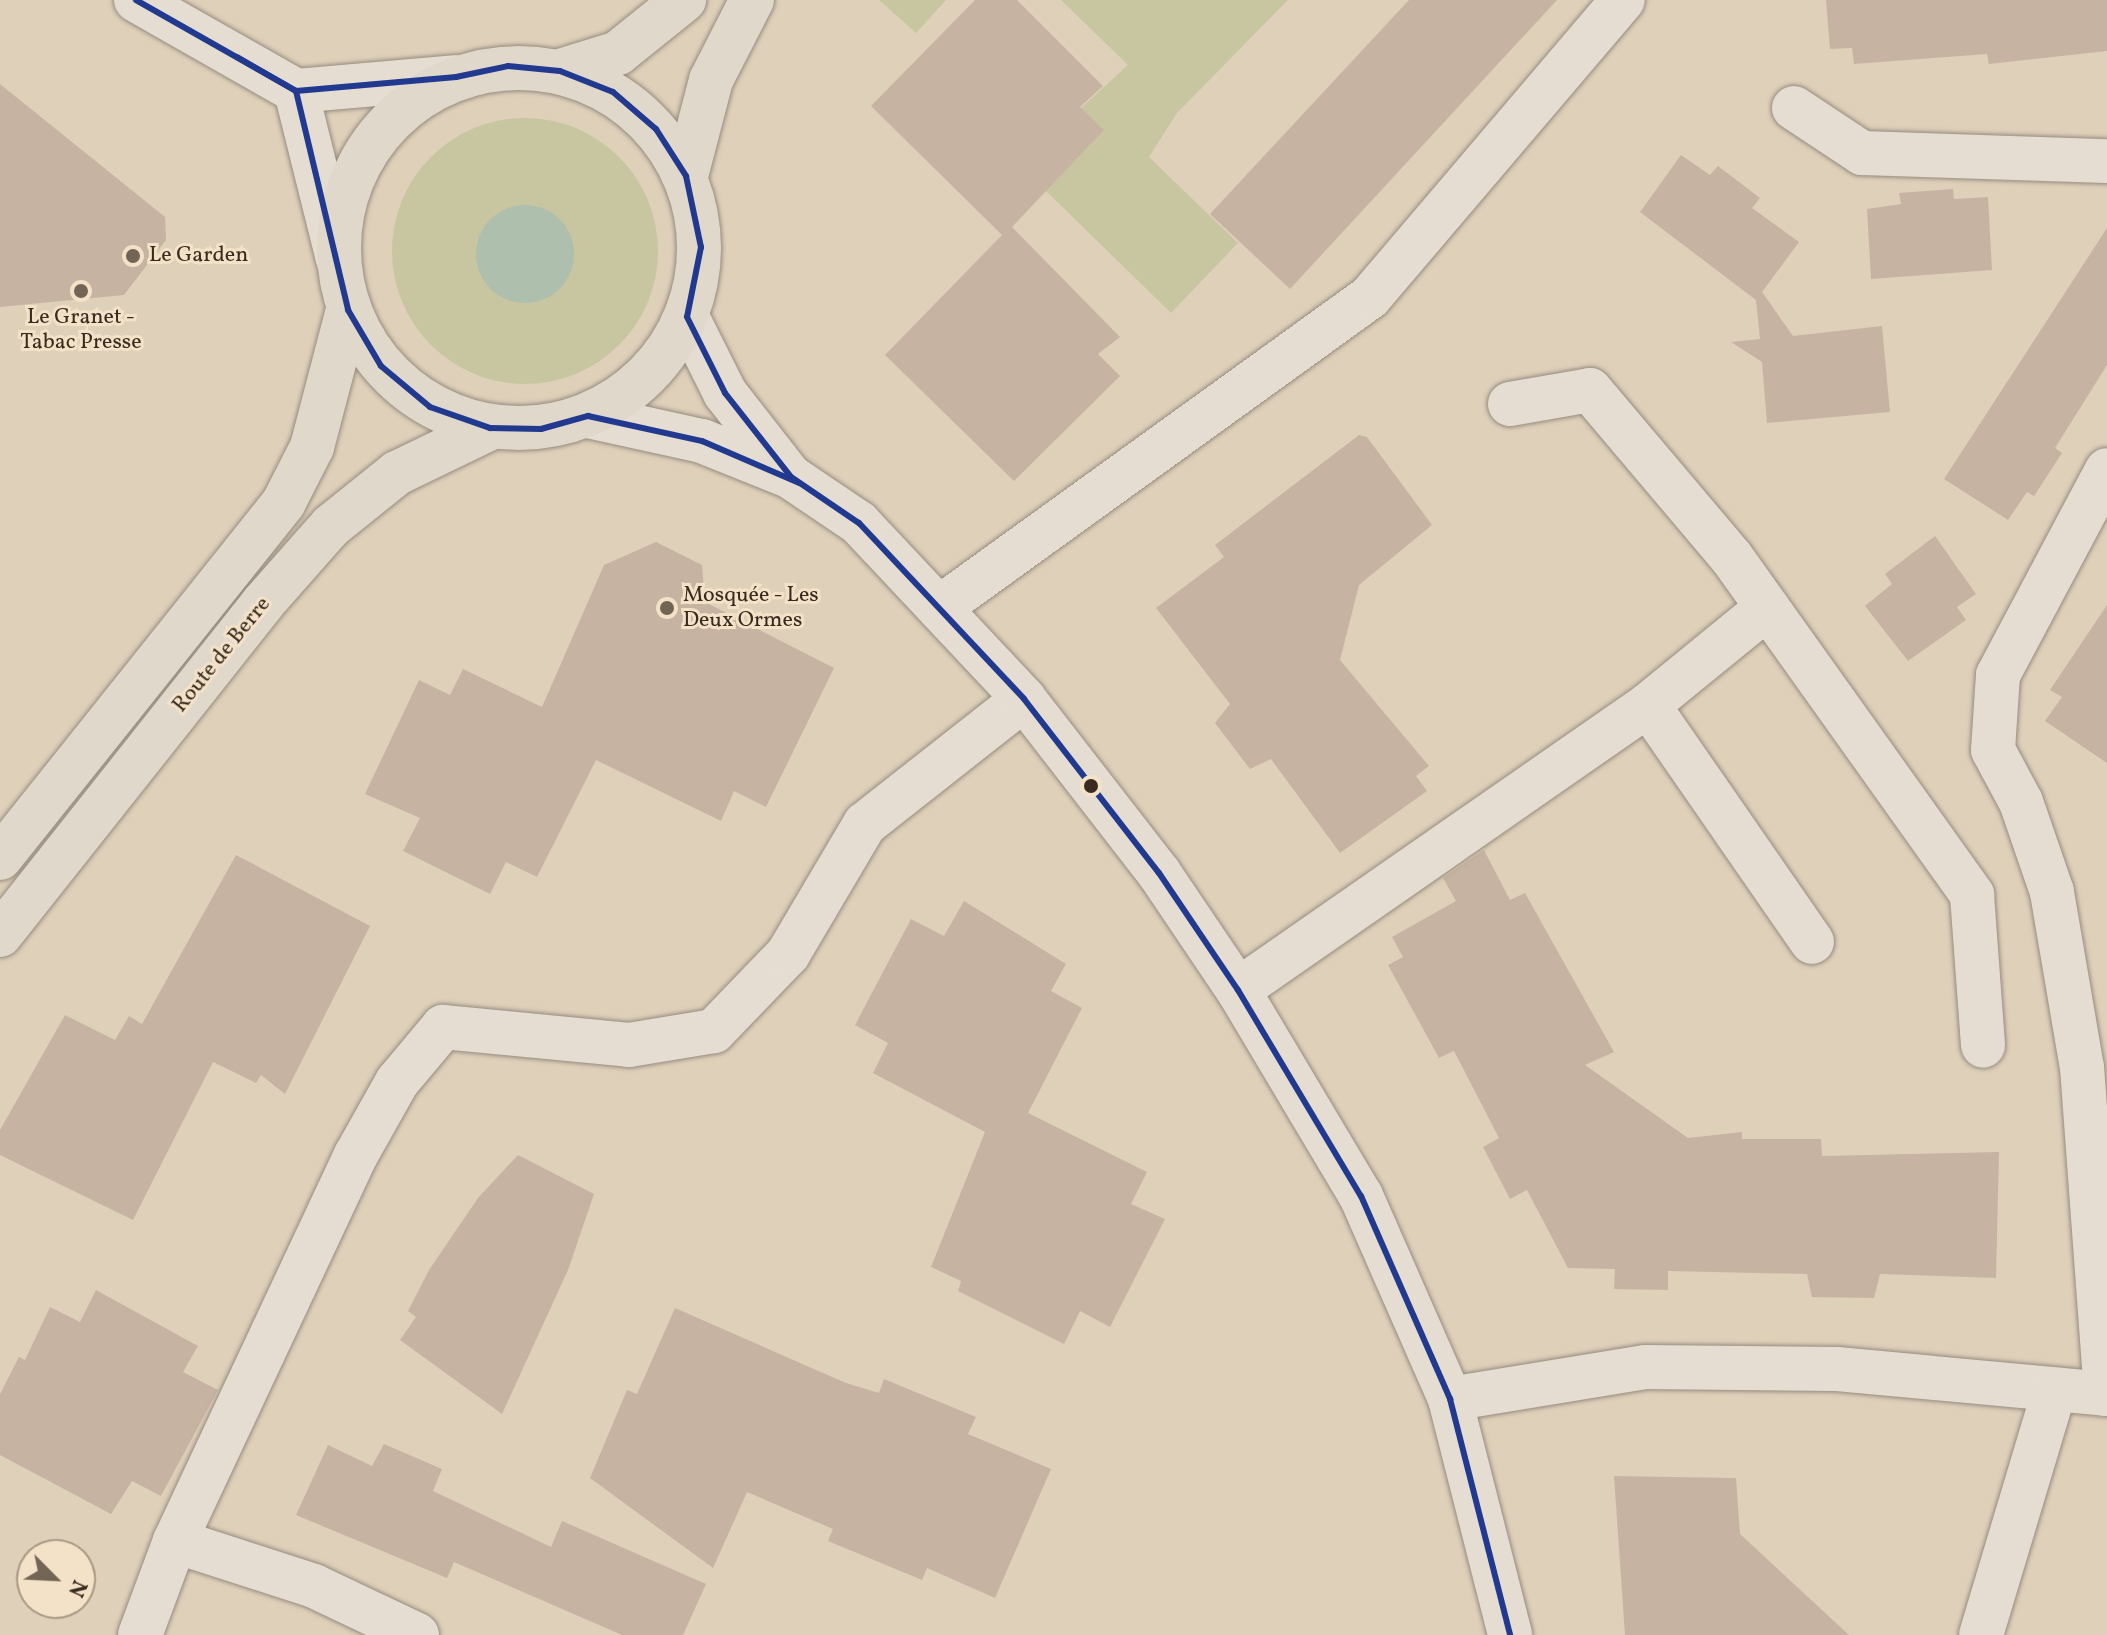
<!DOCTYPE html>
<meta charset="utf-8">
<style>
body{margin:0}
#map{position:relative;width:2107px;height:1635px;overflow:hidden;background:#dfd0ba;font-family:Vollkorn,serif}
div>[style]{position:absolute}
.green>*{inset:0;background:#c8c6a1}
.round{border-radius:50%}
.water>*{inset:0;background:#aebfad}
.building>*{inset:0;background:#c7b3a2}
.roads{filter:drop-shadow(0 0 2px #968c7f) drop-shadow(0 0 2px #968c7f)}
.street>*{height:44px;margin:-22px;padding:0 22px;transform-origin:22px;border-radius:22px;background:#e5ddd2}
.secondary>*{height:44px;margin:-22px;padding:0 22px;transform-origin:22px;border-radius:22px;background:#e5ddd2}
.primary>*{height:44px;margin:-22px;padding:0 22px;transform-origin:22px;border-radius:22px;background:#e0d8cb}
.primary>.ring{margin:-22px;padding:0;box-sizing:content-box;background:none;border:44px solid #e0d8cb;border-radius:50%}
.bus-1>*{height:6px;margin:-3px;padding:0 3px;transform-origin:3px;border-radius:3px;background:#213a8f}
.dots>*{width:22px;height:22px;translate:-50% -50%;box-sizing:border-box;border:4px solid #f4e2c8;border-radius:50%}
span{translate:-50% -50%;white-space:nowrap;text-align:center;line-height:1.15;-webkit-text-stroke:6px #f4e2c8;paint-order:stroke}
.poi-label{font-size:22px;color:#392b1f}
.left{translate:0 -50%;text-align:left}
.street-label{font-size:22px;color:#392b1f}
.north{position:absolute;left:16px;top:1539px;width:80px;height:80px;box-sizing:border-box;background:#f4e2c8;border:2px solid #a99984;border-radius:50%;rotate:114deg;font-size:22px;font-weight:700;line-height:32px;text-align:center;color:#392b1f}
.north::after{content:'';display:block;margin:auto;width:28px;height:36px;background:#736555;clip-path:polygon(50% 0,100% 100%,50% 72%,0 100%)}
</style>
<div id="map">
<div class="green">
<div style="clip-path:polygon(879px 0,946px 0,916px 33px)"></div>
<div style="clip-path:polygon(1061px 0,1288px 0,1177px 113px,1149px 157px,1238px 243px,1171px 313px,1046px 191px,1103px 130px,1081px 108px,1128px 65px)"></div>
<div class="round" style="left:392px;top:118px;width:266px;height:266px"></div>
</div>
<div class="water">
<div class="round" style="left:476px;top:205px;width:98px;height:98px"></div>
</div>
<div class="building">
<div style="clip-path:polygon(975px 0,1017px 0,1103px 86px,1080px 107px,1104px 130px,1012px 227px,1120px 337px,1098px 354px,1120px 376px,1014px 481px,885px 355px,1002px 235px,871px 106px)"></div>
<div style="clip-path:polygon(1409px 0,1557px 0,1290px 289px,1210px 214px)"></div>
<div style="clip-path:polygon(1826px 0,2107px 0,2107px 51px,1989px 64px,1987px 54px,1854px 64px,1852px 48px,1830px 49px)"></div>
<div style="clip-path:polygon(0 84px,165px 217px,166px 240px,124px 295px,0 307px)"></div>
<div style="clip-path:polygon(1681px 155px,1710px 175px,1718px 166px,1760px 198px,1752px 208px,1799px 242px,1762px 292px,1793px 336px,1882px 326px,1890px 412px,1767px 423px,1762px 362px,1731px 342px,1760px 339px,1756px 300px,1640px 212px)"></div>
<div style="clip-path:polygon(1953px 189px,1954px 199px,1988px 197px,1992px 270px,1871px 279px,1867px 209px,1901px 204px,1899px 193px)"></div>
<div style="clip-path:polygon(2107px 228px,2107px 365px,2055px 448px,2062px 453px,2034px 496px,2027px 492px,2008px 520px,1944px 479px)"></div>
<div style="clip-path:polygon(1359px 435px,1367px 437px,1432px 525px,1359px 585px,1340px 660px,1429px 766px,1416px 776px,1427px 791px,1340px 853px,1271px 759px,1250px 769px,1215px 723px,1230px 704px,1156px 608px,1224px 557px,1215px 545px)"></div>
<div style="clip-path:polygon(1935px 536px,1976px 594px,1957px 607px,1966px 620px,1908px 661px,1865px 606px,1892px 584px,1885px 574px)"></div>
<div style="clip-path:polygon(656px 542px,702px 565px,705px 602px,834px 668px,766px 807px,734px 791px,721px 821px,596px 760px,537px 877px,506px 862px,490px 894px,403px 851px,420px 818px,365px 794px,419px 680px,450px 695px,463px 669px,542px 707px,604px 565px)"></div>
<div style="clip-path:polygon(2107px 605px,2107px 763px,2045px 721px,2062px 697px,2050px 690px)"></div>
<div style="clip-path:polygon(1484px 850px,1510px 900px,1525px 893px,1614px 1052px,1585px 1065px,1688px 1138px,1742px 1132px,1742px 1139px,1821px 1139px,1822px 1156px,1999px 1152px,1996px 1278px,1880px 1274px,1874px 1298px,1812px 1297px,1807px 1274px,1668px 1271px,1668px 1290px,1614px 1289px,1615px 1269px,1568px 1268px,1527px 1190px,1510px 1199px,1483px 1147px,1499px 1138px,1454px 1051px,1439px 1058px,1388px 965px,1403px 957px,1392px 937px,1456px 901px,1443px 878px)"></div>
<div style="clip-path:polygon(236px 855px,370px 926px,285px 1094px,261px 1075px,256px 1083px,213px 1062px,133px 1220px,0 1155px,0 1130px,65px 1015px,115px 1040px,129px 1016px,142px 1024px)"></div>
<div style="clip-path:polygon(964px 901px,1066px 964px,1051px 991px,1082px 1008px,1028px 1113px,1147px 1172px,1131px 1204px,1165px 1219px,1110px 1327px,1080px 1311px,1064px 1344px,958px 1291px,961px 1281px,931px 1267px,985px 1132px,873px 1073px,888px 1043px,855px 1025px,911px 919px,944px 936px)"></div>
<div style="clip-path:polygon(518px 1155px,594px 1194px,568px 1270px,502px 1414px,400px 1340px,416px 1317px,408px 1311px,429px 1270px,478px 1198px)"></div>
<div style="clip-path:polygon(96px 1290px,198px 1346px,183px 1372px,218px 1390px,161px 1496px,132px 1481px,111px 1514px,0 1455px,0 1394px,19px 1357px,25px 1360px,50px 1307px,80px 1322px)"></div>
<div style="clip-path:polygon(675px 1308px,846px 1383px,879px 1393px,884px 1379px,976px 1417px,968px 1434px,1051px 1469px,995px 1598px,927px 1568px,922px 1580px,828px 1541px,833px 1529px,747px 1492px,713px 1568px,590px 1478px,627px 1390px,637px 1394px)"></div>
<div style="clip-path:polygon(384px 1444px,442px 1469px,433px 1491px,551px 1547px,562px 1521px,706px 1584px,683px 1635px,622px 1635px,454px 1562px,447px 1578px,296px 1515px,328px 1445px,372px 1466px)"></div>
<div style="clip-path:polygon(1614px 1476px,1736px 1478px,1740px 1534px,1849px 1635px,1625px 1635px)"></div>
</div>
<div class="roads">
<div class="street">
<div style="left:1794px;top:108px;width:82px;rotate:33.5deg"></div>
<div style="left:1862px;top:153px;width:245px;rotate:1.9deg"></div>
<div style="left:1510px;top:404px;width:81px;rotate:-9.9deg"></div>
<div style="left:1590px;top:390px;width:220px;rotate:49.8deg"></div>
<div style="left:1732px;top:558px;width:414px;rotate:54.5deg"></div>
<div style="left:1972px;top:895px;width:151px;rotate:85.8deg"></div>
<div style="left:939px;top:608px;width:531px;rotate:-35.81deg"></div>
<div style="left:1370px;top:297px;width:390px;rotate:-49.6deg"></div>
<div style="left:1648px;top:705px;width:154px;rotate:-39.2deg"></div>
<div style="left:1238px;top:990px;width:499px;rotate:-34.8deg"></div>
<div style="left:1648px;top:705px;width:288px;rotate:55.3deg"></div>
<div style="left:1450px;top:1399px;width:198px;rotate:-9.3deg"></div>
<div style="left:1645px;top:1367px;width:192px;rotate:0.6deg"></div>
<div style="left:1837px;top:1369px;width:270px;rotate:5.3deg"></div>
<div style="left:2106px;top:1394px;width:327px;rotate:-94.2deg"></div>
<div style="left:2082px;top:1068px;width:179px;rotate:-99.7deg"></div>
<div style="left:2052px;top:892px;width:95px;rotate:-109deg"></div>
<div style="left:2021px;top:802px;width:59px;rotate:-118.3deg"></div>
<div style="left:1993px;top:750px;width:75px;rotate:-86.2deg"></div>
<div style="left:1998px;top:675px;width:232px;rotate:-62deg"></div>
<div style="left:175px;top:1541px;width:146px;rotate:17.9deg"></div>
<div style="left:314px;top:1586px;width:114px;rotate:25.4deg"></div>
<div style="left:140px;top:1635px;width:100px;rotate:-69.6deg"></div>
<div style="left:175px;top:1541px;width:426px;rotate:-64.9deg"></div>
<div style="left:356px;top:1155px;width:84px;rotate:-60.7deg"></div>
<div style="left:397px;top:1082px;width:72px;rotate:-50.1deg"></div>
<div style="left:443px;top:1027px;width:187px;rotate:5.5deg"></div>
<div style="left:629px;top:1045px;width:86px;rotate:-9.4deg"></div>
<div style="left:714px;top:1031px;width:107px;rotate:-46.1deg"></div>
<div style="left:788px;top:954px;width:151px;rotate:-59.4deg"></div>
<div style="left:865px;top:824px;width:202px;rotate:-38.2deg"></div>
<div style="left:1981px;top:1635px;width:255px;rotate:-73.3deg"></div>
</div>
<div class="secondary">
<div style="left:136px;top:0;width:184px;rotate:29.6deg"></div>
<div style="left:296px;top:91px;width:161px;rotate:-5deg"></div>
<div style="left:296px;top:91px;width:173px;rotate:76deg"></div>
<div style="left:687px;top:317px;width:85px;rotate:63.4deg"></div>
<div style="left:725px;top:393px;width:104px;rotate:52deg"></div>
<div style="left:588px;top:416px;width:117px;rotate:12.4deg"></div>
<div style="left:702px;top:441px;width:96px;rotate:22deg"></div>
<div style="left:791px;top:477px;width:82px;rotate:34.1deg"></div>
<div style="left:859px;top:523px;width:241px;rotate:46.8deg"></div>
<div style="left:1024px;top:699px;width:220px;rotate:52.2deg"></div>
<div style="left:1159px;top:873px;width:141px;rotate:56deg"></div>
<div style="left:1238px;top:990px;width:240px;rotate:59.2deg"></div>
<div style="left:1361px;top:1196px;width:222px;rotate:66.3deg"></div>
<div style="left:1450px;top:1399px;width:244px;rotate:75.7deg"></div>
</div>
<div class="primary">
<div class="ring" style="left:339px;top:68px;width:316px;height:316px"></div>
<div style="left:560px;top:71px;width:61px;rotate:-17.2deg"></div>
<div style="left:618px;top:53px;width:85px;rotate:-38.8deg"></div>
<div style="left:686px;top:176px;width:99px;rotate:-75.4deg"></div>
<div style="left:711px;top:80px;width:90px;rotate:-62.9deg"></div>
<div style="left:0;top:858px;width:455px;rotate:-51.4deg"></div>
<div style="left:284px;top:502px;width:62px;rotate:-63deg"></div>
<div style="left:312px;top:447px;width:142px;rotate:-75.3deg"></div>
<div style="left:0;top:935px;width:424px;rotate:-51.6deg"></div>
<div style="left:263px;top:603px;width:103px;rotate:-48.6deg"></div>
<div style="left:331px;top:526px;width:85px;rotate:-38.8deg"></div>
<div style="left:397px;top:473px;width:103px;rotate:-25.8deg"></div>
</div>
</div>
<div class="bus-1">
<div style="left:136px;top:0;width:184px;rotate:29.6deg"></div>
<div style="left:296px;top:91px;width:161px;rotate:-5deg"></div>
<div style="left:456px;top:77px;width:53px;rotate:-11.9deg"></div>
<div style="left:508px;top:66px;width:52px;rotate:5.5deg"></div>
<div style="left:560px;top:71px;width:57px;rotate:21.6deg"></div>
<div style="left:613px;top:92px;width:57px;rotate:40.7deg"></div>
<div style="left:656px;top:129px;width:56px;rotate:57.4deg"></div>
<div style="left:686px;top:176px;width:73px;rotate:78.1deg"></div>
<div style="left:701px;top:247px;width:71px;rotate:101.3deg"></div>
<div style="left:687px;top:317px;width:85px;rotate:63.4deg"></div>
<div style="left:725px;top:393px;width:107px;rotate:51.8deg"></div>
<div style="left:791px;top:477px;width:82px;rotate:34.1deg"></div>
<div style="left:859px;top:523px;width:241px;rotate:46.8deg"></div>
<div style="left:1024px;top:699px;width:220px;rotate:52.2deg"></div>
<div style="left:1159px;top:873px;width:141px;rotate:56deg"></div>
<div style="left:1238px;top:990px;width:240px;rotate:59.2deg"></div>
<div style="left:1361px;top:1196px;width:222px;rotate:66.3deg"></div>
<div style="left:1450px;top:1399px;width:244px;rotate:75.7deg"></div>
<div style="left:237px;top:57px;width:68px;rotate:30deg"></div>
<div style="left:296px;top:91px;width:225px;rotate:76.6deg"></div>
<div style="left:348px;top:310px;width:65px;rotate:59.5deg"></div>
<div style="left:381px;top:366px;width:64px;rotate:39.9deg"></div>
<div style="left:430px;top:407px;width:64px;rotate:19.3deg"></div>
<div style="left:490px;top:428px;width:51px;rotate:1.1deg"></div>
<div style="left:541px;top:429px;width:49px;rotate:-15.5deg"></div>
<div style="left:588px;top:416px;width:117px;rotate:12.4deg"></div>
<div style="left:702px;top:441px;width:106px;rotate:23.4deg"></div>
</div>
<div class="dots">
<div style="left:133px;top:256px;background:#736555"></div>
<div style="left:81px;top:291px;background:#736555"></div>
<div style="left:667px;top:608px;background:#736555"></div>
<div style="left:1091px;top:786px;background:#392b1f"></div>
</div>
<div class="poi-label">
<span class="left" style="left:149px;top:256px">Le Garden</span>
<span style="left:81px;top:330px">Le Granet -<br>Tabac Presse</span>
<span class="left" style="left:683px;top:608px">Mosquée - Les<br>Deux Ormes</span>
</div>
<div class="street-label">
<span style="left:222px;top:655px;rotate:-51deg">Route de Berre</span>
</div>
<div class="north">N</div>
</div>
